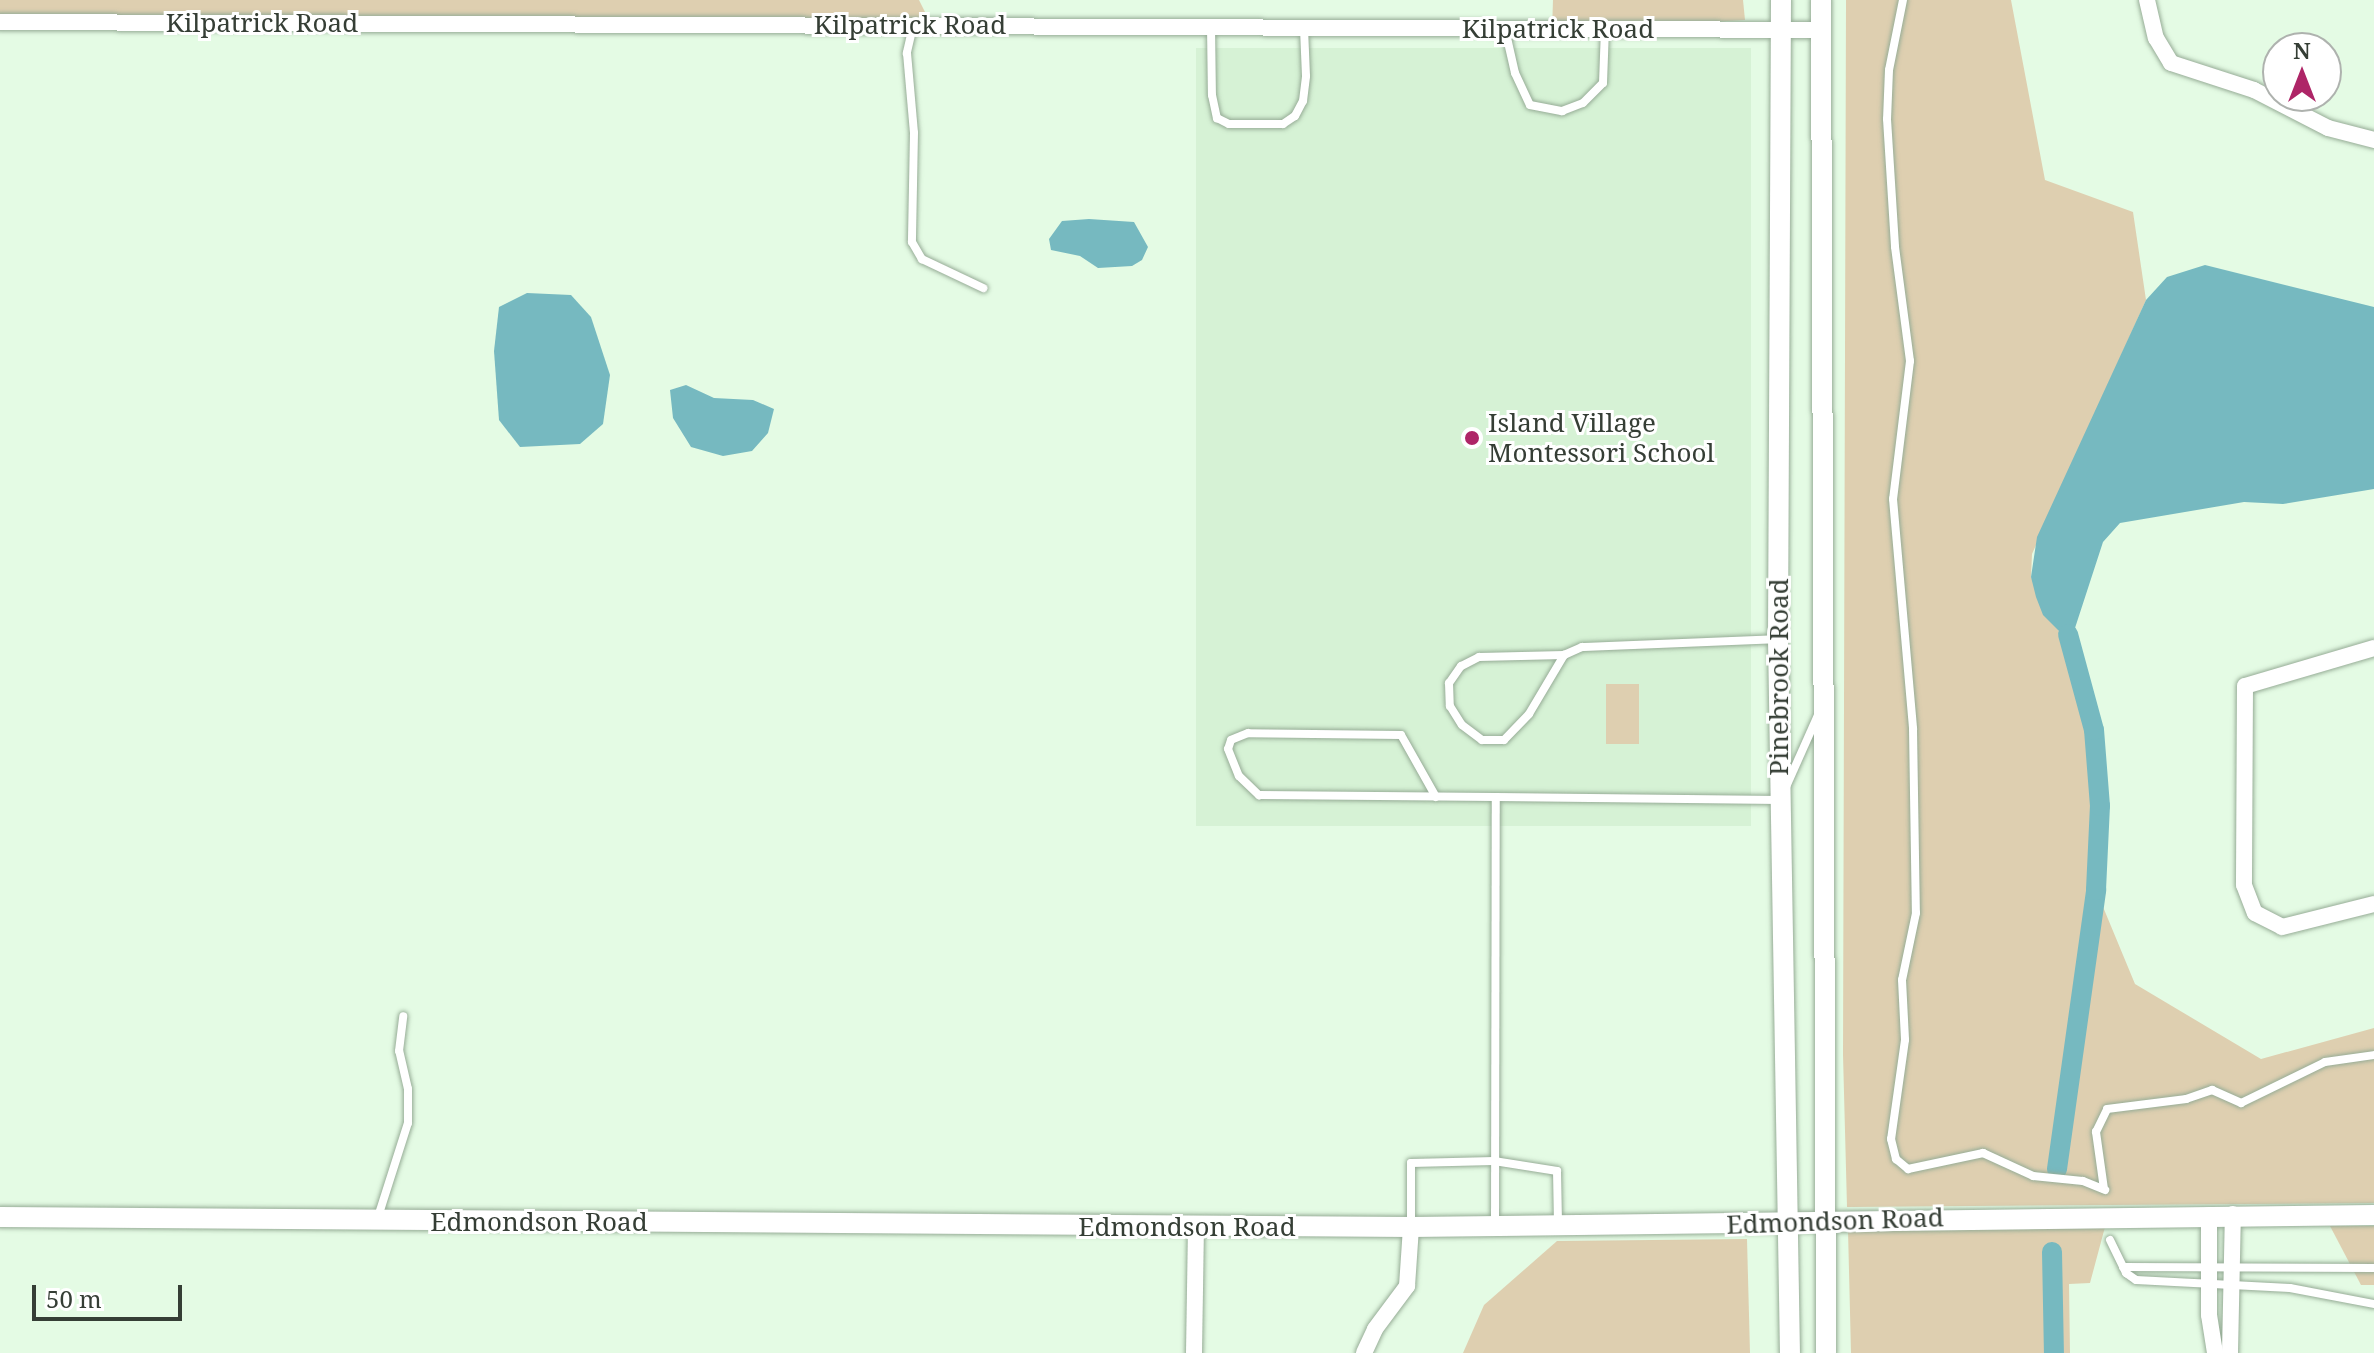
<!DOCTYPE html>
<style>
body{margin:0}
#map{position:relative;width:2374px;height:1353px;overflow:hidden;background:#e4fbe4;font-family:"Noto Serif",serif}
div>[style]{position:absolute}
.built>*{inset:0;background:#d6f2d5;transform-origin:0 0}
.green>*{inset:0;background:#decfb0;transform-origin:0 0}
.water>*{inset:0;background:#76b9c0}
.canal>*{height:20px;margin:-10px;padding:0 10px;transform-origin:10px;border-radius:10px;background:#76b9c0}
.roads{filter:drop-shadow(0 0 2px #96ac96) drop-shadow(0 0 2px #96ac96)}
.service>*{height:8px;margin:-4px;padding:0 4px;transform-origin:4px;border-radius:4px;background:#fff}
.minor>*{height:16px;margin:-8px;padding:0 8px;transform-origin:8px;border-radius:8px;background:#fff}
.tertiary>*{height:20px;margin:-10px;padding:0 10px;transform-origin:10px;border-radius:10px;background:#fff}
.dots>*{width:22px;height:22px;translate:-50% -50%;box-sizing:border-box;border:4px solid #fff;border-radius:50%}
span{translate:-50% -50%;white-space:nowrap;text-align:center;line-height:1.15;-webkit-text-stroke:6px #fff;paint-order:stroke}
.street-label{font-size:26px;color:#353e35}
.poi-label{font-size:26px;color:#353e35}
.left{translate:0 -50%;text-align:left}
.north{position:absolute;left:2262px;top:32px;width:80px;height:80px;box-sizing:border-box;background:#fff;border:2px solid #aeb2ae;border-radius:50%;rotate:0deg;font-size:22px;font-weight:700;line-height:32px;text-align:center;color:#353e35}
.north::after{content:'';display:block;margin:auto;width:28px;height:36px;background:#ae2567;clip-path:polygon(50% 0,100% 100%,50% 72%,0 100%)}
.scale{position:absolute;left:32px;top:1285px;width:150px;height:36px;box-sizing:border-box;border:4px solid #353e35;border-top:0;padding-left:10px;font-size:24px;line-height:28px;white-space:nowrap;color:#353e35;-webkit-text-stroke:6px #fff;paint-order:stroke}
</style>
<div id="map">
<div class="built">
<div style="left:1196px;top:48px;width:555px;height:778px"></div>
</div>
<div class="green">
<div style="clip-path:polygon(0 0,919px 0,931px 24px,0 16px)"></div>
<div style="clip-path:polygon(1553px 0,1743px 0,1745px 20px,1552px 31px)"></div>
<div style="clip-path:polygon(1846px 0,2011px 0,2045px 180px,2133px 212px,2146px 300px,2032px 554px,2031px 577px,2059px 631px,2068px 634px,2094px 730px,2100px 806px,2096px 890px,2135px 984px,2261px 1059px,2374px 1028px,2374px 1203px,1847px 1207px,1843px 1055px)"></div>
<div style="left:1606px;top:684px;width:33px;height:60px"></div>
<div style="clip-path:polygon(2330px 1226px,2374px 1226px,2374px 1285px,2361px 1285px)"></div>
<div style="clip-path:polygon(2105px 1227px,2090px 1283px,2069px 1284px,2070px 1353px,1851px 1353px,1848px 1230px)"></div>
<div style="clip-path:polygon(1747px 1239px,1750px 1353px,1463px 1353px,1484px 1305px,1557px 1241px)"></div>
</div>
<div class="water">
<div style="clip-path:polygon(1089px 219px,1134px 222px,1148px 247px,1142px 260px,1132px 266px,1098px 268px,1080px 256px,1051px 250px,1049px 239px,1062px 221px)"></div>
<div style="clip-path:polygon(2205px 265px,2374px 307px,2374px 489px,2283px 504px,2244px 502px,2120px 523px,2103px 542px,2075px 628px,2068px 634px,2059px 631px,2043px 615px,2036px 597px,2031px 577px,2037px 537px,2146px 300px,2167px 277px)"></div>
<div style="clip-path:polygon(527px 293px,571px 295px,591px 317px,610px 375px,603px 424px,580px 444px,520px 447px,499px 420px,494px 351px,499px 307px)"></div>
<div style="clip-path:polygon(686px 385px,714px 398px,753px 400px,774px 409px,768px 433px,752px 451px,723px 456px,691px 447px,673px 418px,670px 390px)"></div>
</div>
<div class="canal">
<div style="left:2057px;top:1169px;width:282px;rotate:-82deg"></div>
<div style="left:2096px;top:890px;width:84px;rotate:-87.3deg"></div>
<div style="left:2100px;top:806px;width:76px;rotate:-94.5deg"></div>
<div style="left:2094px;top:730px;width:99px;rotate:-105.2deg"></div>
<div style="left:2052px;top:1252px;width:101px;rotate:88.9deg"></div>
</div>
<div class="roads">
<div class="service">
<div style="left:1903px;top:0;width:71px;rotate:101.3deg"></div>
<div style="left:1889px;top:70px;width:49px;rotate:92.3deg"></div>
<div style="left:1887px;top:119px;width:128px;rotate:86.4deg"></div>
<div style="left:1895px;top:247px;width:115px;rotate:82.5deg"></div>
<div style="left:1910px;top:361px;width:139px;rotate:97deg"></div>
<div style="left:1893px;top:499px;width:231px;rotate:85deg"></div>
<div style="left:1913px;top:729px;width:184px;rotate:89.1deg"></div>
<div style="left:1916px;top:913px;width:68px;rotate:101.8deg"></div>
<div style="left:1902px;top:980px;width:60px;rotate:87.1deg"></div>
<div style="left:1905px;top:1040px;width:100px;rotate:98deg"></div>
<div style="left:1891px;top:1139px;width:21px;rotate:76deg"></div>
<div style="left:1896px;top:1159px;width:16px;rotate:40deg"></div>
<div style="left:1908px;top:1169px;width:77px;rotate:-12deg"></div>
<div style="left:1983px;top:1153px;width:55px;rotate:24.7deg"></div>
<div style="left:2033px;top:1176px;width:50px;rotate:5.7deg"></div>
<div style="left:2083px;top:1181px;width:24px;rotate:22deg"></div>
<div style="left:913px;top:26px;width:28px;rotate:103deg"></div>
<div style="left:907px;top:53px;width:80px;rotate:85deg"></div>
<div style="left:914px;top:133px;width:109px;rotate:91.1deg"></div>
<div style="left:912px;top:242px;width:20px;rotate:60deg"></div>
<div style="left:922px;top:259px;width:68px;rotate:25.4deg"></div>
<div style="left:1211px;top:27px;width:68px;rotate:89.2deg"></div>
<div style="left:1212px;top:95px;width:24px;rotate:78deg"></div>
<div style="left:1217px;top:118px;width:13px;rotate:27deg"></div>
<div style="left:1229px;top:124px;width:54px"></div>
<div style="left:1283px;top:124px;width:14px;rotate:-34deg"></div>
<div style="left:1295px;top:116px;width:17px;rotate:-62deg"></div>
<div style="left:1303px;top:101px;width:25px;rotate:-83deg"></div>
<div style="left:1306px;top:76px;width:48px;rotate:-92.4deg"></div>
<div style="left:1505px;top:29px;width:45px;rotate:77.2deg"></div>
<div style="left:1515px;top:73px;width:35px;rotate:65deg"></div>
<div style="left:1530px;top:105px;width:33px;rotate:11deg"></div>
<div style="left:1562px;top:111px;width:22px;rotate:-21deg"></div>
<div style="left:1583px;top:103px;width:28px;rotate:-45deg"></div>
<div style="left:1603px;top:83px;width:54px;rotate:-87.9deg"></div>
<div style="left:1564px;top:655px;width:85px;rotate:178.7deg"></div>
<div style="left:1479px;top:657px;width:20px;rotate:153deg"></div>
<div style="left:1461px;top:666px;width:21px;rotate:125deg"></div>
<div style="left:1449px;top:683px;width:23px;rotate:88deg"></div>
<div style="left:1450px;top:706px;width:22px;rotate:58deg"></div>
<div style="left:1462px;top:725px;width:25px;rotate:37deg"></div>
<div style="left:1482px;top:740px;width:22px"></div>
<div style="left:1504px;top:740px;width:36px;rotate:-46deg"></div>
<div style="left:1529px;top:714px;width:69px;rotate:-59.3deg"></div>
<div style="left:1564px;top:655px;width:20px;rotate:-24deg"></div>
<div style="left:1582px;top:647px;width:195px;rotate:-2.3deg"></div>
<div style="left:1786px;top:787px;width:79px;rotate:-66deg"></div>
<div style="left:1436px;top:797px;width:71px;rotate:-119.4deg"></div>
<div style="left:1401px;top:735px;width:153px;rotate:-179.3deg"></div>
<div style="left:1248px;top:733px;width:18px;rotate:158deg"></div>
<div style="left:1231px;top:740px;width:9px;rotate:108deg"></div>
<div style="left:1228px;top:749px;width:29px;rotate:68deg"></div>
<div style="left:1239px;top:776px;width:28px;rotate:44deg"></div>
<div style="left:1259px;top:795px;width:237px;rotate:0.5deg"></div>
<div style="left:1496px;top:797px;width:284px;rotate:0.6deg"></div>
<div style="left:1780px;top:800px;width:1px;rotate:-45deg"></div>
<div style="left:2104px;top:1189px;width:58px;rotate:-98deg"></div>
<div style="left:2096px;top:1132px;width:25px;rotate:-64deg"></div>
<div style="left:2107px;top:1109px;width:80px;rotate:-7.2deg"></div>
<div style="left:2186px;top:1099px;width:28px;rotate:-19deg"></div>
<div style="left:2212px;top:1090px;width:32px;rotate:24deg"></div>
<div style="left:2241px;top:1103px;width:93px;rotate:-26deg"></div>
<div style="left:2325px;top:1062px;width:49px;rotate:-8.1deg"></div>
<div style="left:377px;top:1220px;width:102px;rotate:-72.3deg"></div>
<div style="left:408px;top:1123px;width:34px;rotate:-90deg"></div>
<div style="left:408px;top:1089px;width:39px;rotate:-103deg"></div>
<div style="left:399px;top:1051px;width:35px;rotate:-83deg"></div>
<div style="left:1411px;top:1226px;width:63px;rotate:-90deg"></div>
<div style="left:1411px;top:1163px;width:83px;rotate:-1.4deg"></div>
<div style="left:1494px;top:1161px;width:64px;rotate:9deg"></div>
<div style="left:1557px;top:1171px;width:52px;rotate:88.9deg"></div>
<div style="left:1495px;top:1226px;width:429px;rotate:-89.9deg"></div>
<div style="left:2110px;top:1240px;width:37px;rotate:64deg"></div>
<div style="left:2126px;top:1273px;width:12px;rotate:35deg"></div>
<div style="left:2136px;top:1280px;width:154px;rotate:3deg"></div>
<div style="left:2290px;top:1288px;width:86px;rotate:10.8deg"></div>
<div style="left:2123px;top:1267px;width:251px;rotate:0.2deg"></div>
</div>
<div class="minor">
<div style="left:2147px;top:0;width:39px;rotate:77deg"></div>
<div style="left:2156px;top:38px;width:29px;rotate:59deg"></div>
<div style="left:2171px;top:63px;width:87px;rotate:18deg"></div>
<div style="left:2254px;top:90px;width:83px;rotate:27.2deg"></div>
<div style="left:2328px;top:128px;width:48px;rotate:14.6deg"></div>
<div style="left:0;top:22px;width:1820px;rotate:0.25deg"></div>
<div style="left:2374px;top:648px;width:134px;rotate:163.6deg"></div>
<div style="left:2245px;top:686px;width:199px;rotate:90.3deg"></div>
<div style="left:2244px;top:885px;width:30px;rotate:69deg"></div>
<div style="left:2255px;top:913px;width:30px;rotate:27deg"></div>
<div style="left:2282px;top:927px;width:95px;rotate:-14deg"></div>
<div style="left:2209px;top:1215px;width:100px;rotate:90deg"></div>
<div style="left:2209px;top:1315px;width:38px;rotate:81deg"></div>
<div style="left:1194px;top:1353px;width:126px;rotate:-89.1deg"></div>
<div style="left:1364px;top:1353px;width:26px;rotate:-65deg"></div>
<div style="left:1375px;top:1329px;width:54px;rotate:-53.3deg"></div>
<div style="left:1407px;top:1286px;width:59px;rotate:-86.1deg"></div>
<div style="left:2230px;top:1353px;width:139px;rotate:-88.8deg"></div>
</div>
<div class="tertiary">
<div style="left:1781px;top:0;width:639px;rotate:90.27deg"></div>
<div style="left:1778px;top:639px;width:714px;rotate:89.04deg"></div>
<div style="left:1821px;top:0;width:1353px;rotate:89.79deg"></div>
<div style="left:0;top:1217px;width:1411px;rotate:0.41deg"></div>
<div style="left:1411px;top:1227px;width:963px;rotate:-0.71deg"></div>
</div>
</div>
<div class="dots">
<div style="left:1472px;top:438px;background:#ae2567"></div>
</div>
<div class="street-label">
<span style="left:262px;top:23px">Kilpatrick Road</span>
<span style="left:910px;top:25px">Kilpatrick Road</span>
<span style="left:1558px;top:29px">Kilpatrick Road</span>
<span style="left:1779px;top:677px;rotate:-90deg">Pinebrook Road</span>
<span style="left:1835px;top:1221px;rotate:-2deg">Edmondson Road</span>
<span style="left:539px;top:1222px">Edmondson Road</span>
<span style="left:1187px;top:1227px">Edmondson Road</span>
</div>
<div class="poi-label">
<span class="left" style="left:1488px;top:438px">Island Village<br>Montessori School</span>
</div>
<div class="north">N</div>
<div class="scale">50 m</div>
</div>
